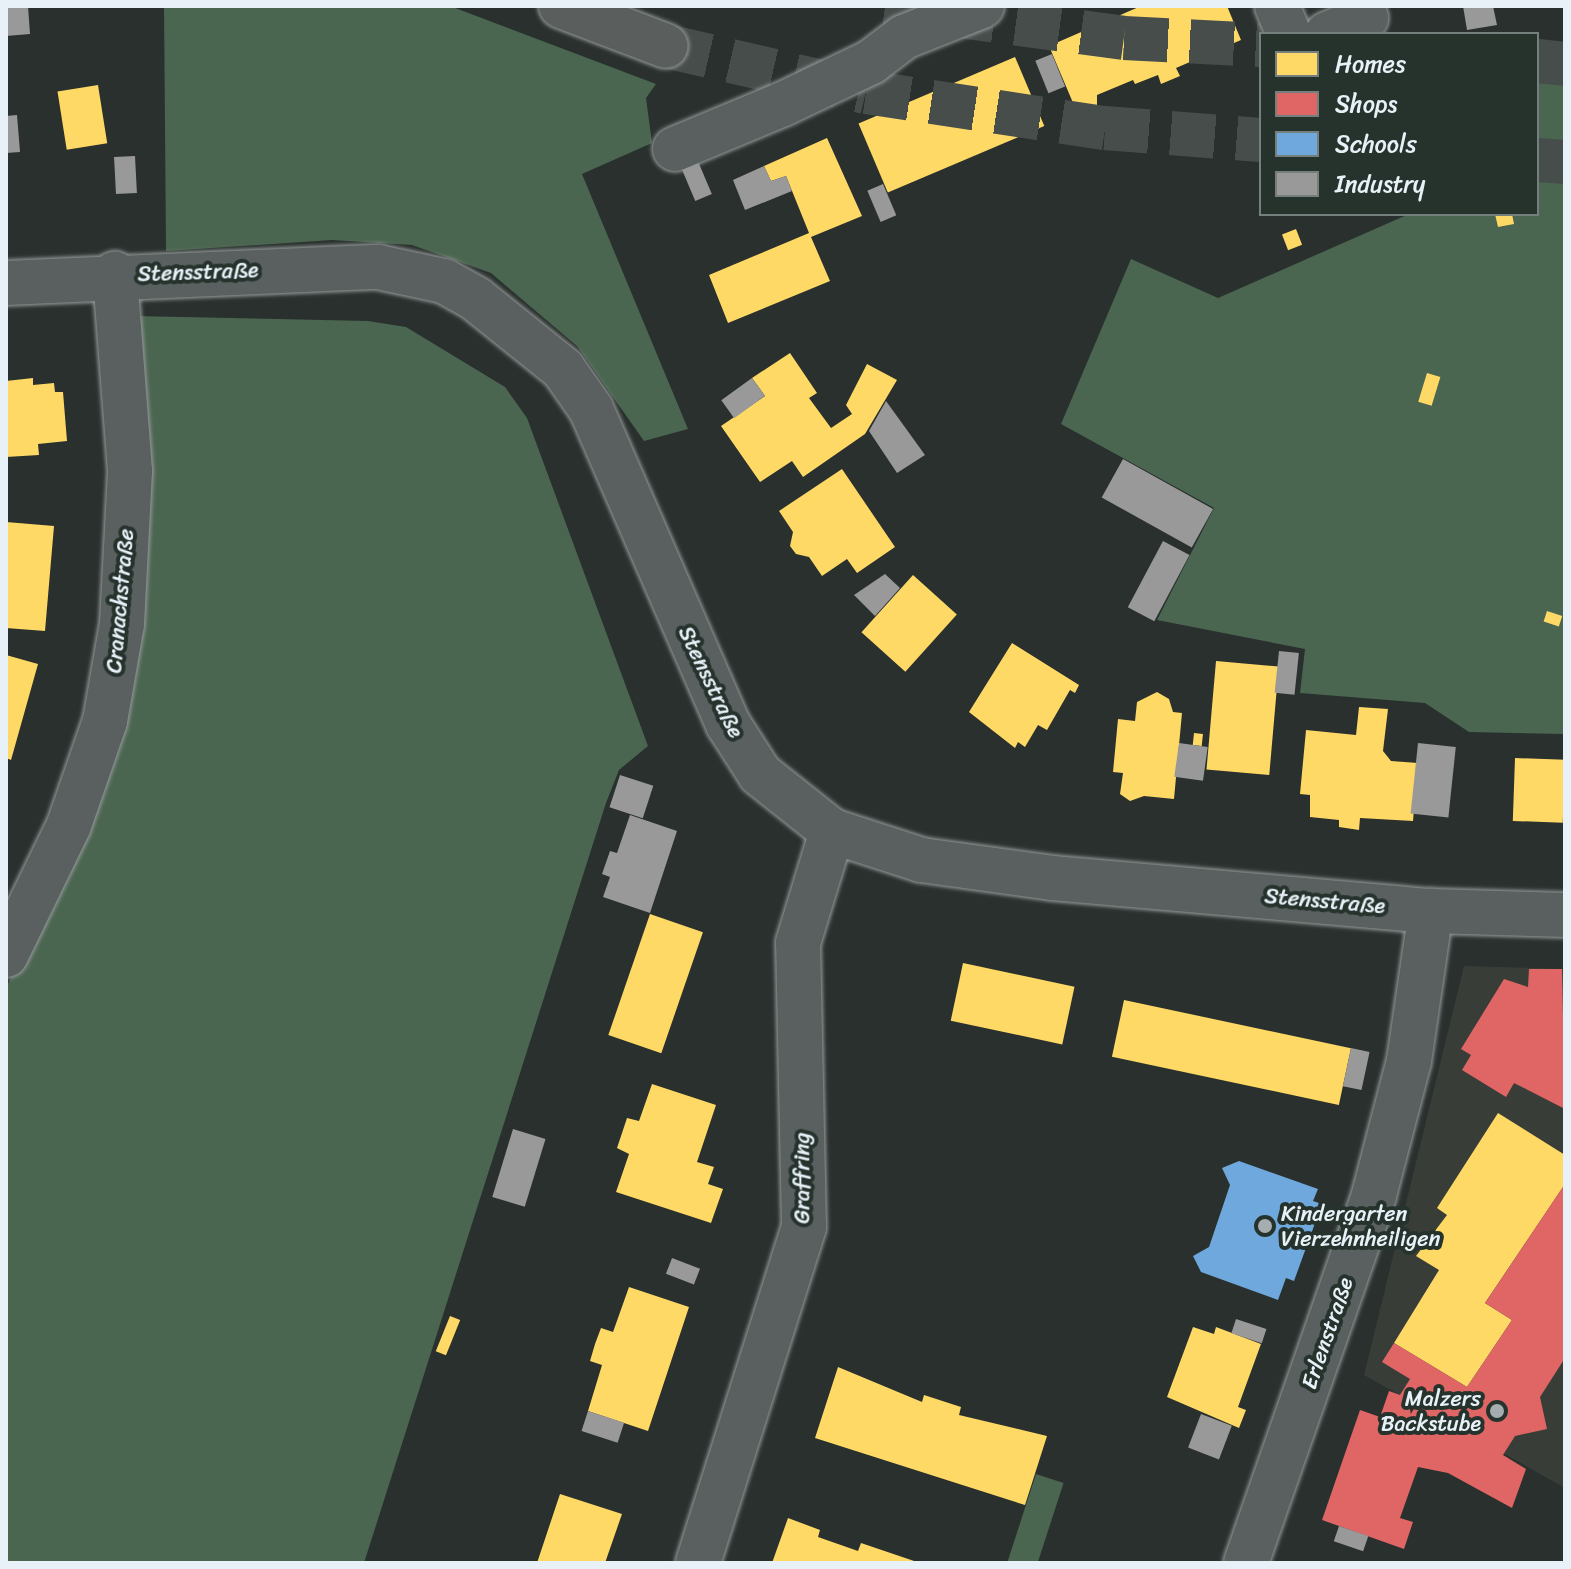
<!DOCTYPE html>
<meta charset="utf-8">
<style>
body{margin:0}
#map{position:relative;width:1571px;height:1569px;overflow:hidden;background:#29302d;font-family:Sriracha,sans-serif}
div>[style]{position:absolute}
.built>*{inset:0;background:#383e37}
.green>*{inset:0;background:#4a6550;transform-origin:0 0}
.homes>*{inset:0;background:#ffd966;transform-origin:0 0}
.shops>*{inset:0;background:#e06666}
.schools>*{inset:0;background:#6fa8dc}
.industry>*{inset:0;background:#999;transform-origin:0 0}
.highway-tunnel>*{height:44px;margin-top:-22px;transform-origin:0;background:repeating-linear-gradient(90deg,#464d4b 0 44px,transparent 0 66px)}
.roads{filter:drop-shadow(0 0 2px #959a9a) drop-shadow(0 0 2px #959a9a)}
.minor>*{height:44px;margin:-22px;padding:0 22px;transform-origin:22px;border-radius:22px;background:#5a6060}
.highway>*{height:44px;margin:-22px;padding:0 22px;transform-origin:22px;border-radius:22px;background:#5a5e5c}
.dots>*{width:22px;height:22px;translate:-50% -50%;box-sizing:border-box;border:4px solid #26332d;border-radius:50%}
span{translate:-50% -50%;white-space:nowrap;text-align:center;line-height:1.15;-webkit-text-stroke:8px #26332d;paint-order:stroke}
.street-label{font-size:22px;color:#e8f1f8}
.poi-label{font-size:22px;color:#e8f1f8}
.left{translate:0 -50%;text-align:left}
.right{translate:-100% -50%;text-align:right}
.frame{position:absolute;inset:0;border:8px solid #e8f1f8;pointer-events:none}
.legend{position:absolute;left:1259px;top:32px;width:280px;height:184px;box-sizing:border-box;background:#26332d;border:2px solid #747f7e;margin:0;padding:10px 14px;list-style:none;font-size:24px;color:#e8f1f8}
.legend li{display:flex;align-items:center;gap:16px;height:40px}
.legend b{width:40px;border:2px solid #747f7e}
</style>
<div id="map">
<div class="built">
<div style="clip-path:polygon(1464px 966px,1565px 969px,1565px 1488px,1364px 1375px)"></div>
</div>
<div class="green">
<div style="clip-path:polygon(164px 6px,450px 6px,656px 84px,646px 98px,652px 143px,582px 174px,688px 429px,644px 441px,577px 346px,491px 273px,412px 245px,332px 240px,166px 251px)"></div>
<div style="clip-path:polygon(1537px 80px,1565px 85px,1565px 734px,1469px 732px,1425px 703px,1300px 693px,1305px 649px,1157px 620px,1214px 508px,1061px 424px,1131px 259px,1218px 298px,1409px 214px,1537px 214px)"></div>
<div style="clip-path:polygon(133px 316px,368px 321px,406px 327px,505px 387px,527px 418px,648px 746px,619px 770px,606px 803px,364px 1563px,6px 1563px,6px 988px,122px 731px)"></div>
<div style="left:1036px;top:1474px;width:29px;height:94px;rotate:18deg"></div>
</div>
<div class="homes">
<div style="clip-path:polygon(1141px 6px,1227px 6px,1241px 40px,1176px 68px,1180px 76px,1161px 84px,1158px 75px,1135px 84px,1133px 80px,1097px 95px,1097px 106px,1081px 113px,1076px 110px,1049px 46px)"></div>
<div style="clip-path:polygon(1537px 45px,1549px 47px,1542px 78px,1537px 77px)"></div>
<div style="left:1015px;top:57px;width:75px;height:170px;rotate:67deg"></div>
<div style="left:98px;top:85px;width:59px;height:41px;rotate:81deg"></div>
<div style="clip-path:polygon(827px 138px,862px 216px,811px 237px,830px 281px,728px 323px,709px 275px,809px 233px,786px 176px,771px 181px,764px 166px)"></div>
<div style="clip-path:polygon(1495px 214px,1512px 214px,1514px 224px,1498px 227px)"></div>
<div style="left:1296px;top:229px;width:17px;height:15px;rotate:69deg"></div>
<div style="clip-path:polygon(790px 353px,817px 393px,809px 398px,831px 428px,852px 414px,846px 405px,867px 364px,897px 380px,865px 434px,803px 477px,792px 461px,760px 482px,721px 426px,765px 396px,752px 378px)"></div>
<div style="left:1427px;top:373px;width:14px;height:30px;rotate:17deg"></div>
<div style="clip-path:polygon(33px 378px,33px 385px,54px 383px,55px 392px,63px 392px,67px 441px,38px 444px,39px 455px,6px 457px,6px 381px)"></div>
<div style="clip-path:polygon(842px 469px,895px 547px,857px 573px,847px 559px,822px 576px,809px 557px,796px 554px,790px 546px,793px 532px,779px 511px)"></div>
<div style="clip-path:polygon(6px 522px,54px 526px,45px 631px,6px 628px)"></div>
<div style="left:913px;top:575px;width:59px;height:77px;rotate:42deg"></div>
<div style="left:1547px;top:611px;width:16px;height:11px;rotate:18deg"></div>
<div style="clip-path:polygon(1012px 643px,1079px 685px,1075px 693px,1070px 690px,1047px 730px,1038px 725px,1025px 747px,1018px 742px,1015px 748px,969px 712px)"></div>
<div style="clip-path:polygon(6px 655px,38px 664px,11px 760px,6px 758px)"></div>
<div style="left:1216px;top:661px;width:63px;height:109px;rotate:5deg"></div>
<div style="clip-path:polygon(1157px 692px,1169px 699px,1173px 712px,1182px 713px,1174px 799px,1144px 796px,1130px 801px,1120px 794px,1123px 773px,1113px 772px,1118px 719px,1135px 721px,1137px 702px)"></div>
<div style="clip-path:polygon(1359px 707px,1388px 709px,1383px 751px,1391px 761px,1418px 763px,1413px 821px,1360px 818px,1359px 830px,1339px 827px,1339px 820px,1310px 817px,1310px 795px,1300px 794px,1306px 730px,1356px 735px)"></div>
<div style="left:1194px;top:733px;width:9px;height:12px;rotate:6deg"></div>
<div style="left:1515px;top:758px;width:50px;height:63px;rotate:2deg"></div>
<div style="left:650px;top:914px;width:56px;height:128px;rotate:19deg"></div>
<div style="left:963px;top:963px;width:114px;height:59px;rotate:12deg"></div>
<div style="left:1124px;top:1000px;width:232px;height:58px;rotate:12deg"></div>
<div style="clip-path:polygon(652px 1084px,716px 1105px,697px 1162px,714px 1167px,708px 1184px,723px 1189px,711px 1223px,616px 1192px,629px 1154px,617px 1148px,627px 1118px,639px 1121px)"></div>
<div style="clip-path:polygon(1498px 1113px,1565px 1155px,1565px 1184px,1485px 1303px,1512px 1320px,1467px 1387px,1394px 1343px,1439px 1270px,1416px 1256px,1447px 1215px,1437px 1208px)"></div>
<div style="clip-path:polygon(629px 1287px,689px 1307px,648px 1431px,588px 1411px,602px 1365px,590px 1361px,595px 1344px,601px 1328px,613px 1332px)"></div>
<div style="left:450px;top:1316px;width:11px;height:38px;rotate:22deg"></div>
<div style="clip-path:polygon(1193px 1327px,1214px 1334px,1216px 1327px,1261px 1344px,1238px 1407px,1246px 1410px,1239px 1428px,1167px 1397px)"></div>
<div style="clip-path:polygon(838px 1367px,922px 1402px,924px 1395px,961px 1407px,959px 1415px,1047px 1436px,1025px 1505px,815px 1438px)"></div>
<div style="clip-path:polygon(560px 1494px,622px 1514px,605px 1563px,537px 1563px)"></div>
<div style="clip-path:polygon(788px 1518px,820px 1530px,818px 1537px,858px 1551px,861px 1543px,920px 1563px,772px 1563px)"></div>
</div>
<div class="shops">
<div style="clip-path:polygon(1529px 969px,1562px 969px,1565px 1109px,1514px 1083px,1506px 1097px,1462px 1070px,1471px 1055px,1461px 1049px,1504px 979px,1528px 987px)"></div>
<div style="clip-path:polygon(1565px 1184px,1565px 1358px,1540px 1397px,1547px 1429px,1515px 1436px,1503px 1455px,1526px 1469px,1512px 1508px,1448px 1473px,1418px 1467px,1400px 1518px,1413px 1522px,1404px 1549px,1322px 1520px,1360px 1410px,1380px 1417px,1389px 1391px,1400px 1395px,1410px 1379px,1382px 1362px,1394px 1343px,1467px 1387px,1512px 1320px,1485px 1303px)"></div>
</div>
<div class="schools">
<div style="clip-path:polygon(1239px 1161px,1318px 1189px,1313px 1201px,1322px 1204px,1294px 1281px,1286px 1278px,1278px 1300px,1201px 1272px,1193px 1256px,1209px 1247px,1230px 1185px,1222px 1168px)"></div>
</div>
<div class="industry">
<div style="clip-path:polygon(6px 6px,28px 6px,30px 34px,6px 36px)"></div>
<div style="clip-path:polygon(1463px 6px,1493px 6px,1497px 25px,1467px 30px)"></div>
<div style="left:1052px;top:54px;width:35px;height:18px;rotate:68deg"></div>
<div style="clip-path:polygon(17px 115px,20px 152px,6px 153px,6px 116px)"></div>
<div style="left:135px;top:156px;width:37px;height:21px;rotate:87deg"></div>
<div style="left:697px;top:159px;width:38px;height:18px;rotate:67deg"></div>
<div style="clip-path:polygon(764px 166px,771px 181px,786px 176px,792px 191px,745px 210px,733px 180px)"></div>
<div style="left:883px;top:184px;width:34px;height:17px;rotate:67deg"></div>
<div style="left:752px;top:378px;width:22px;height:38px;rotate:54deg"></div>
<div style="clip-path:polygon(886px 401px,925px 455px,897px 473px,869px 431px)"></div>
<div style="left:1123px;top:459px;width:103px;height:44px;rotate:29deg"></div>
<div style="left:1163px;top:541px;width:30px;height:75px;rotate:28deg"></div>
<div style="clip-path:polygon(885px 574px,900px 588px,875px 616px,854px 595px)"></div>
<div style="left:1279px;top:651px;width:20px;height:42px;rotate:6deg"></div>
<div style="left:1179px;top:743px;width:29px;height:34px;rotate:8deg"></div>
<div style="left:1418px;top:743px;width:38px;height:71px;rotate:6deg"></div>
<div style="left:620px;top:775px;width:35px;height:34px;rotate:18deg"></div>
<div style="clip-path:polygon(630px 815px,677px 831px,650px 913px,603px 897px,610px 877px,602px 874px,610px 851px,617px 853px)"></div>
<div style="left:1351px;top:1048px;width:19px;height:39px;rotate:12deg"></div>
<div style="left:513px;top:1129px;width:34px;height:71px;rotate:17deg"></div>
<div style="left:672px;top:1258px;width:30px;height:17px;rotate:21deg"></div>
<div style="left:1236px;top:1319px;width:32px;height:15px;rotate:18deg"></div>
<div style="left:588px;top:1411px;width:38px;height:21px;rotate:18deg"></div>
<div style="left:1201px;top:1414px;width:33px;height:36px;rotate:21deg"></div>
<div style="left:1339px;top:1526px;width:31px;height:16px;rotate:19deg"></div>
</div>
<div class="highway-tunnel">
<div style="left:885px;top:6px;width:241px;rotate:7.6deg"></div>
<div style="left:1124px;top:38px;width:137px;rotate:2.9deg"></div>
<div style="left:666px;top:46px;width:205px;rotate:13deg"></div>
<div style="left:866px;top:92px;width:242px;rotate:8.6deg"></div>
<div style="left:1105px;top:128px;width:156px;rotate:4.4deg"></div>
<div style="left:1537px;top:61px;width:28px;rotate:6deg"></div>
<div style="left:1537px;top:160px;width:28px;rotate:4deg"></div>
</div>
<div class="roads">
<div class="minor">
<div style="left:1277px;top:6px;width:30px;rotate:67deg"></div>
<div style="left:1327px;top:34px;width:42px;rotate:-22.3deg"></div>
<div style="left:1366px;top:18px;width:13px;rotate:-113deg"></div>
<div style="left:675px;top:149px;width:117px;rotate:-22.6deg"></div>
<div style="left:783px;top:104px;width:98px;rotate:-25.5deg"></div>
<div style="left:871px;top:62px;width:41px;rotate:-37.1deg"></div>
<div style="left:904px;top:37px;width:84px;rotate:-21.7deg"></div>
<div style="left:6px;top:283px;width:372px;rotate:-2.5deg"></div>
<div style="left:378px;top:267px;width:67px;rotate:12deg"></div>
<div style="left:444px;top:281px;width:37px;rotate:29deg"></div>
<div style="left:476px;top:299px;width:112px;rotate:38.8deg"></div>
<div style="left:563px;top:369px;width:49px;rotate:55deg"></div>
<div style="left:591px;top:409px;width:344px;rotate:66.5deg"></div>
<div style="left:728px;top:724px;width:59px;rotate:57.4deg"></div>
<div style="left:760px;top:774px;width:92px;rotate:38.4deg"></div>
<div style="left:832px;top:831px;width:94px;rotate:18deg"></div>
<div style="left:921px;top:860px;width:132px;rotate:7.8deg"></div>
<div style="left:1052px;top:878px;width:380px;rotate:5deg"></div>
<div style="left:1431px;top:911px;width:134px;rotate:1.7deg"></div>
<div style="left:6px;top:955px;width:144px;rotate:-64.1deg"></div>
<div style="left:69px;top:825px;width:110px;rotate:-70.9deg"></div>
<div style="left:105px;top:721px;width:98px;rotate:-80.1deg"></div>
<div style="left:122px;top:624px;width:153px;rotate:-87deg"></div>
<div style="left:130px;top:471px;width:198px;rotate:-94.4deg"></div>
<div style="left:698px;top:1563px;width:352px;rotate:-72.5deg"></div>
<div style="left:804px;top:1227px;width:284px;rotate:-91.2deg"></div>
<div style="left:798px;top:943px;width:117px;rotate:-73.1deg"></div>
<div style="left:1246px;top:1563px;width:390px;rotate:-70.8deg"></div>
<div style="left:1374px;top:1195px;width:138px;rotate:-75.4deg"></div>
<div style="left:1409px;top:1061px;width:152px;rotate:-81.7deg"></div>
</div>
<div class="highway">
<div style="left:561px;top:6px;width:112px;rotate:20.9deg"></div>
</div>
</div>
<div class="dots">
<div style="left:1265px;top:1226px;background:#a5adb1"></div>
<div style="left:1497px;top:1411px;background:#a5adb1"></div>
</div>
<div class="street-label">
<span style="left:198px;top:272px;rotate:-2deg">Stensstraße</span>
<span style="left:120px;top:601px;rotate:-85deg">Cranachstraße</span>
<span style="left:711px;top:682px;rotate:64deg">Stensstraße</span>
<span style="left:1325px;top:901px;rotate:5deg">Stensstraße</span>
<span style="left:802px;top:1178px;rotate:-90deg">Graffring</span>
<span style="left:1327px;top:1333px;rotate:-71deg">Erlenstraße</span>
</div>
<div class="poi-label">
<span class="left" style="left:1281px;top:1226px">Kindergarten<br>Vierzehnheiligen</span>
<span class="right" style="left:1481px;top:1411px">Malzers<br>Backstube</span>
</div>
<div class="frame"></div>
<ul class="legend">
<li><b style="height:22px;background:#ffd966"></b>Homes</li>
<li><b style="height:22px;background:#e06666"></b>Shops</li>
<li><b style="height:22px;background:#6fa8dc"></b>Schools</li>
<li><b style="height:22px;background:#999"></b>Industry</li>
</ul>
</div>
